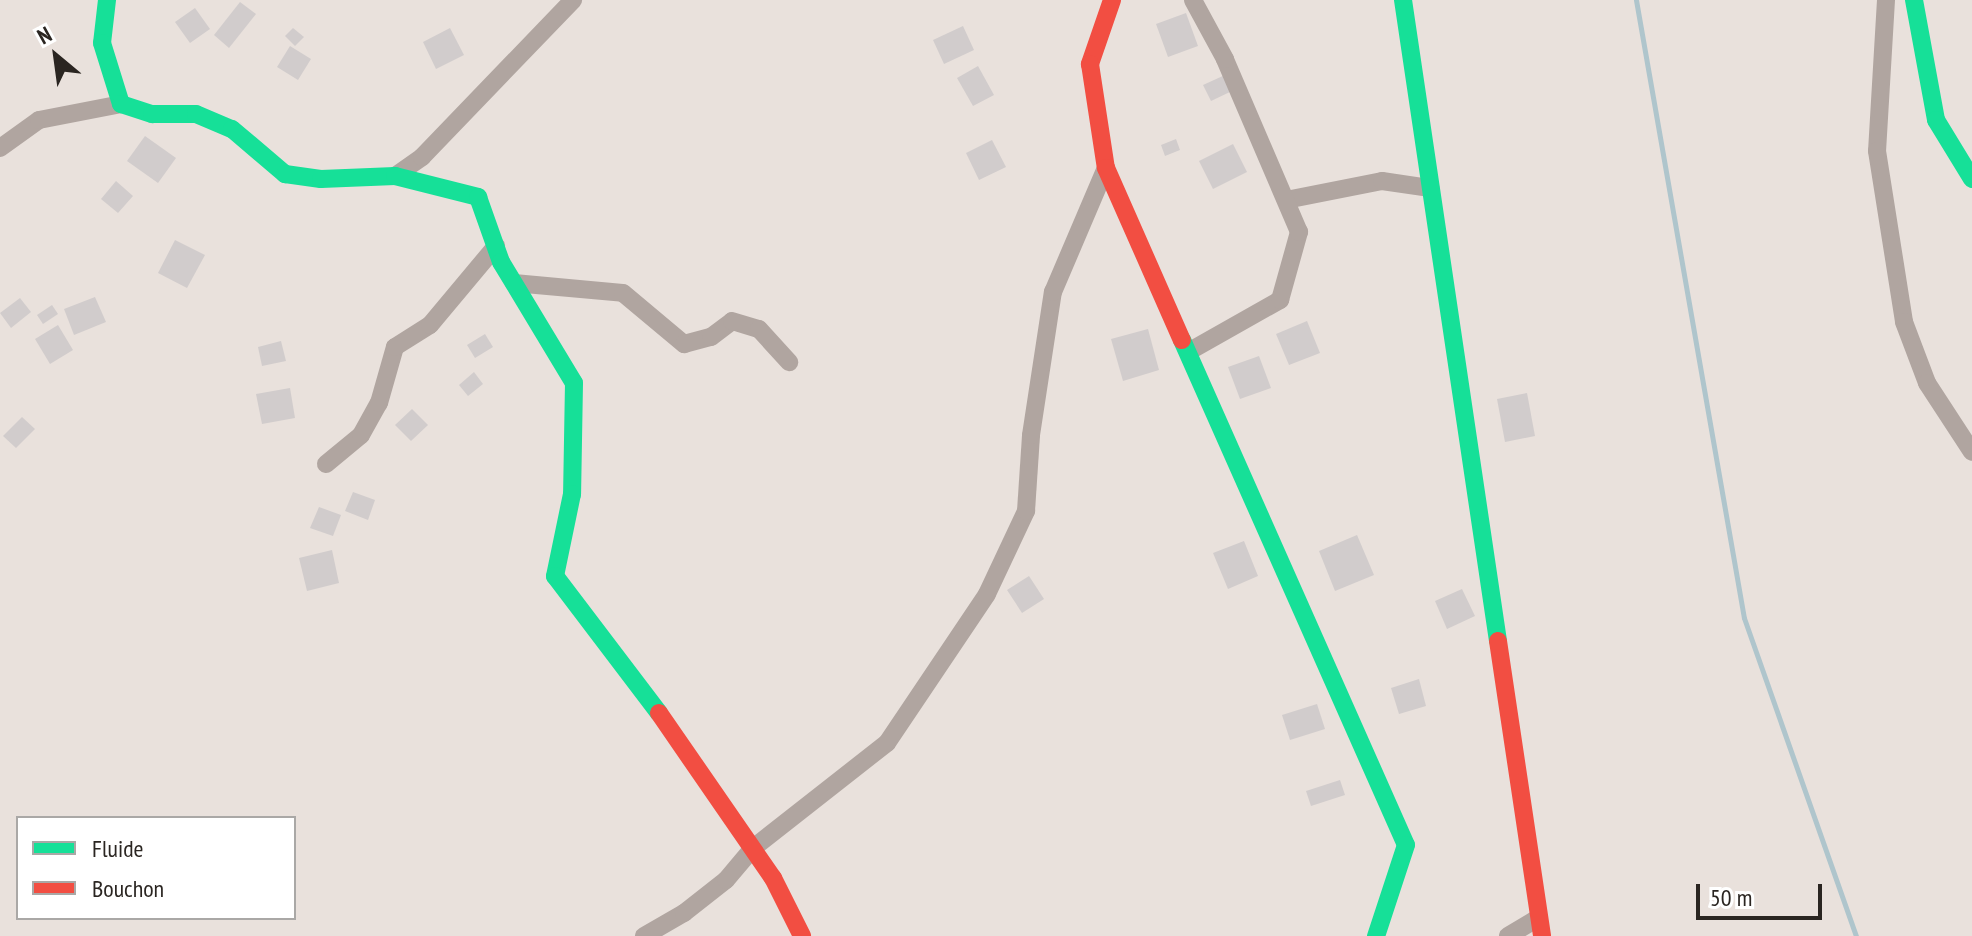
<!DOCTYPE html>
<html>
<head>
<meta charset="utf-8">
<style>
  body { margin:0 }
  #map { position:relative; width:1972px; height:936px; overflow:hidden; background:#e9e1dc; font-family:"PT Sans Narrow",sans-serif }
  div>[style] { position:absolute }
  .stream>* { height:5px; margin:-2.5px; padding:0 2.5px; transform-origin:2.5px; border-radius:2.5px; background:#afc5cc }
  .building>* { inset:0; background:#d1cccc }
  .street>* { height:18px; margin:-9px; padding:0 9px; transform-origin:9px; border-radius:9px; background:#b0a5a0 }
  .fast>* { height:18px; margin:-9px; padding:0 9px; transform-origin:9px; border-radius:9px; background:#16e098 }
  .jam>* { height:18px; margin:-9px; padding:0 9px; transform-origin:9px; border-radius:9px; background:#f24e42 }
  span { translate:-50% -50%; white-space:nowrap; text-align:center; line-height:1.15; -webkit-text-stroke:8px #fff; paint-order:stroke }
  .legend { position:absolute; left:16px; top:816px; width:280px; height:104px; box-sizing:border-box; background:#fff; border:2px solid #aaa8a6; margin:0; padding:10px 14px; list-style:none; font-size:24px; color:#2a2521 }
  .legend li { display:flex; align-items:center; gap:16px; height:40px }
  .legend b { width:40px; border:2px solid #aaa8a6 }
  .north { position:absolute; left:16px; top:16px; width:80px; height:80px; -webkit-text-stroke:6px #fff; paint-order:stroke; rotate:331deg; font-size:22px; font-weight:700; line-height:32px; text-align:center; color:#2a2521 }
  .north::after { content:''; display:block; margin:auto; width:28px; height:36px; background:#2a2521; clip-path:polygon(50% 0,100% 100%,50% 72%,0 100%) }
  .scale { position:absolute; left:1696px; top:884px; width:126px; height:36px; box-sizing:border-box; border:4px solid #2a2521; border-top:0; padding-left:10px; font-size:24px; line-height:28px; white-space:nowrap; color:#2a2521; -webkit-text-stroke:6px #fff; paint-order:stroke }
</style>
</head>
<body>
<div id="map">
  <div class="stream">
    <i style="left:1636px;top:0;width:627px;rotate:80.09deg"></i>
    <i style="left:1744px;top:618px;width:337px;rotate:70.6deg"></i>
  </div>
  <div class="building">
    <i style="clip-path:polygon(240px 2px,256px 14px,229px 48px,214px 35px)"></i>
    <i style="clip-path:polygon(195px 8px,210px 29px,190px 43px,175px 22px)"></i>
    <i style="clip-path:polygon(1186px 13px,1198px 46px,1168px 57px,1156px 24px)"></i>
    <i style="clip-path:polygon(963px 26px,974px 50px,944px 64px,933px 40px)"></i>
    <i style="clip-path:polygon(293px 28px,304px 37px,295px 46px,285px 36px)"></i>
    <i style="clip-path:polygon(450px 28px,464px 55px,436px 69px,423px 42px)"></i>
    <i style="clip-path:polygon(290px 46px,311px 59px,298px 80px,277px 67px)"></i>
    <i style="clip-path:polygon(978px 66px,994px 95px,973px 106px,957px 78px)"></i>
    <i style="clip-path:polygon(1225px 75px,1232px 91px,1211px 101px,1203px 85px)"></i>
    <i style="clip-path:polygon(145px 136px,176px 158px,158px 183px,127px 161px)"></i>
    <i style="clip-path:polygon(1176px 139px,1180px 150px,1165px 156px,1161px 145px)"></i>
    <i style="clip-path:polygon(992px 140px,1006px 167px,979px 180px,966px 153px)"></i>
    <i style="clip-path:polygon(1233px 144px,1247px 172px,1213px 189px,1199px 161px)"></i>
    <i style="clip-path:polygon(116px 181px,133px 196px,118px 213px,101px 199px)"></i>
    <i style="clip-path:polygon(175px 240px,205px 255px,187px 288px,158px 273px)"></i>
    <i style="clip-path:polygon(95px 297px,106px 322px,74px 335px,64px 309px)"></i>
    <i style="clip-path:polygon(20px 298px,31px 312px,11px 328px,0 313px)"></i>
    <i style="clip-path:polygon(52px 305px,58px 314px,43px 324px,37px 315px)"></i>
    <i style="clip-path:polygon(1307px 321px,1320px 353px,1289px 365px,1276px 334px)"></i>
    <i style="clip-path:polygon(58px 325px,73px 350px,50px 364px,35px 339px)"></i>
    <i style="clip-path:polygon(1148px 329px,1159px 370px,1123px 381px,1111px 339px)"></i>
    <i style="clip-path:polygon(485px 334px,493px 347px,475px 358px,467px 345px)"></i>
    <i style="clip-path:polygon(281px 341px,286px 361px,262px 366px,258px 347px)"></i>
    <i style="clip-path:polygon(1259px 356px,1271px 388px,1240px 399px,1228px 367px)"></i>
    <i style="clip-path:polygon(474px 372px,483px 384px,468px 396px,459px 385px)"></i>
    <i style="clip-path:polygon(290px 388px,295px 418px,262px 424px,256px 394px)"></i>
    <i style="clip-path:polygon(1527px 393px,1535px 436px,1505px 442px,1497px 399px)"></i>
    <i style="clip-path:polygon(412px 409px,428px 425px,411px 441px,395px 425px)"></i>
    <i style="clip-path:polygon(22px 417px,35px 429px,16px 448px,3px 436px)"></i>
    <i style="clip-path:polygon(353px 492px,375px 500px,368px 520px,345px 511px)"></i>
    <i style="clip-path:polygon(319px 507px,341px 515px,333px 536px,310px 528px)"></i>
    <i style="clip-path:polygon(1357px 535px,1374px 575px,1335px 591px,1319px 551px)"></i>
    <i style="clip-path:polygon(1244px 541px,1258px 576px,1228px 589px,1213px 553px)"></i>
    <i style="clip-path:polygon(332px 550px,339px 583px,307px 591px,299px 558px)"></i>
    <i style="clip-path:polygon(1029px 576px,1044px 599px,1022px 613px,1007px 590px)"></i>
    <i style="clip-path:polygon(1462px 589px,1475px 616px,1447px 629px,1435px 601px)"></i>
    <i style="clip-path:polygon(1419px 679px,1426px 706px,1399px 714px,1391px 688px)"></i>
    <i style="clip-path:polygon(1317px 704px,1325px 729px,1290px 740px,1282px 715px)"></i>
    <i style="clip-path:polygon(1340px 780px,1345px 795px,1311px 806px,1306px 791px)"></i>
  </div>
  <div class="street">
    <i style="left:1886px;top:0;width:151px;rotate:93.4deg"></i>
    <i style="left:1877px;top:151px;width:173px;rotate:81deg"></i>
    <i style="left:1904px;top:322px;width:65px;rotate:69.3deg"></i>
    <i style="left:1927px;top:383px;width:82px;rotate:56.9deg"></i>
    <i style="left:0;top:148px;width:48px;rotate:-35.7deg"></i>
    <i style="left:39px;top:120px;width:84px;rotate:-11deg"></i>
    <i style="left:395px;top:176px;width:33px;rotate:-35deg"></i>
    <i style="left:422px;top:157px;width:218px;rotate:-46.1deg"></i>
    <i style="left:1286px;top:200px;width:98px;rotate:-11.2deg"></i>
    <i style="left:1382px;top:181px;width:49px;rotate:8.3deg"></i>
    <i style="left:514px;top:283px;width:109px;rotate:5.2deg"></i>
    <i style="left:623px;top:293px;width:80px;rotate:39.9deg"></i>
    <i style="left:684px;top:344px;width:28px;rotate:-15deg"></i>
    <i style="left:711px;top:337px;width:26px;rotate:-37deg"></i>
    <i style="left:732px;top:321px;width:28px;rotate:17deg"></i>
    <i style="left:759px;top:329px;width:45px;rotate:47.7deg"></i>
    <i style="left:1188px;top:352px;width:106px;rotate:-29.5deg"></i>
    <i style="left:1280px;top:300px;width:71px;rotate:-74.4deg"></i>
    <i style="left:1299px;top:232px;width:188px;rotate:-113.2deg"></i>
    <i style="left:1225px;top:59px;width:67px;rotate:-118.5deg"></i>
    <i style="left:326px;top:464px;width:45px;rotate:-39.6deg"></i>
    <i style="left:361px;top:435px;width:37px;rotate:-61deg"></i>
    <i style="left:379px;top:403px;width:58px;rotate:-74.1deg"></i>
    <i style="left:395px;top:347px;width:41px;rotate:-32.2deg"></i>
    <i style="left:430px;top:325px;width:103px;rotate:-50.1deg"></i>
    <i style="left:644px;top:936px;width:46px;rotate:-29.9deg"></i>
    <i style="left:684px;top:913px;width:53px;rotate:-38.2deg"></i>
    <i style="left:726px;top:880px;width:42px;rotate:-49.8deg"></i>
    <i style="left:753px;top:848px;width:170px;rotate:-38.1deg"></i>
    <i style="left:887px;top:743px;width:179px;rotate:-56.1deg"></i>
    <i style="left:987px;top:594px;width:92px;rotate:-64.8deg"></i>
    <i style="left:1026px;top:511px;width:76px;rotate:-86.2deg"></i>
    <i style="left:1031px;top:435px;width:145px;rotate:-81.3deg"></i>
    <i style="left:1053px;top:292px;width:135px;rotate:-66.9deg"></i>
    <i style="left:1508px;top:936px;width:33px;rotate:-31deg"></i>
  </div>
  <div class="fast">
    <i style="left:107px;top:0;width:43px;rotate:96.6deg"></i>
    <i style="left:102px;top:43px;width:64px;rotate:72.7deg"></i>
    <i style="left:121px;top:104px;width:33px;rotate:18deg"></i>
    <i style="left:152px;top:114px;width:44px"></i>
    <i style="left:196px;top:114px;width:39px;rotate:23deg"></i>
    <i style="left:232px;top:129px;width:70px;rotate:40.3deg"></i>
    <i style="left:285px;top:174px;width:36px;rotate:8deg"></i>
    <i style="left:321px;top:179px;width:74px;rotate:-2.3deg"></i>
    <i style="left:395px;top:176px;width:86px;rotate:14.2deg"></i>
    <i style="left:478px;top:197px;width:69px;rotate:70.5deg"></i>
    <i style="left:501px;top:262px;width:141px;rotate:58.9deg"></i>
    <i style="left:574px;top:383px;width:111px;rotate:91deg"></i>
    <i style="left:572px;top:494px;width:84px;rotate:101.7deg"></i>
    <i style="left:555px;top:576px;width:172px;rotate:52.8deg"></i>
    <i style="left:1403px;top:0;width:648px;rotate:81.57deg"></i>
    <i style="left:1914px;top:0;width:122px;rotate:79.6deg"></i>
    <i style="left:1936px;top:120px;width:69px;rotate:58.6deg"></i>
    <i style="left:1182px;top:340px;width:552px;rotate:66.08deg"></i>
    <i style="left:1406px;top:845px;width:96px;rotate:108.2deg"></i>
  </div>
  <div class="jam">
    <i style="left:1112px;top:0;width:68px;rotate:109deg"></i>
    <i style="left:1090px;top:64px;width:105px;rotate:81.3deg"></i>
    <i style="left:1106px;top:168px;width:188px;rotate:66.2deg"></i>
    <i style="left:1498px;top:641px;width:298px;rotate:81.5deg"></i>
    <i style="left:659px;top:713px;width:201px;rotate:55.4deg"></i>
    <i style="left:773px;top:878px;width:65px;rotate:63.4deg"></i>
  </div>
  <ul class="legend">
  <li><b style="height:10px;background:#16e098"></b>Fluide</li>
  <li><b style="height:10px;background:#f24e42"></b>Bouchon</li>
  </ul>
  <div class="north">N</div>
  <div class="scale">50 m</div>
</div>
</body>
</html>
